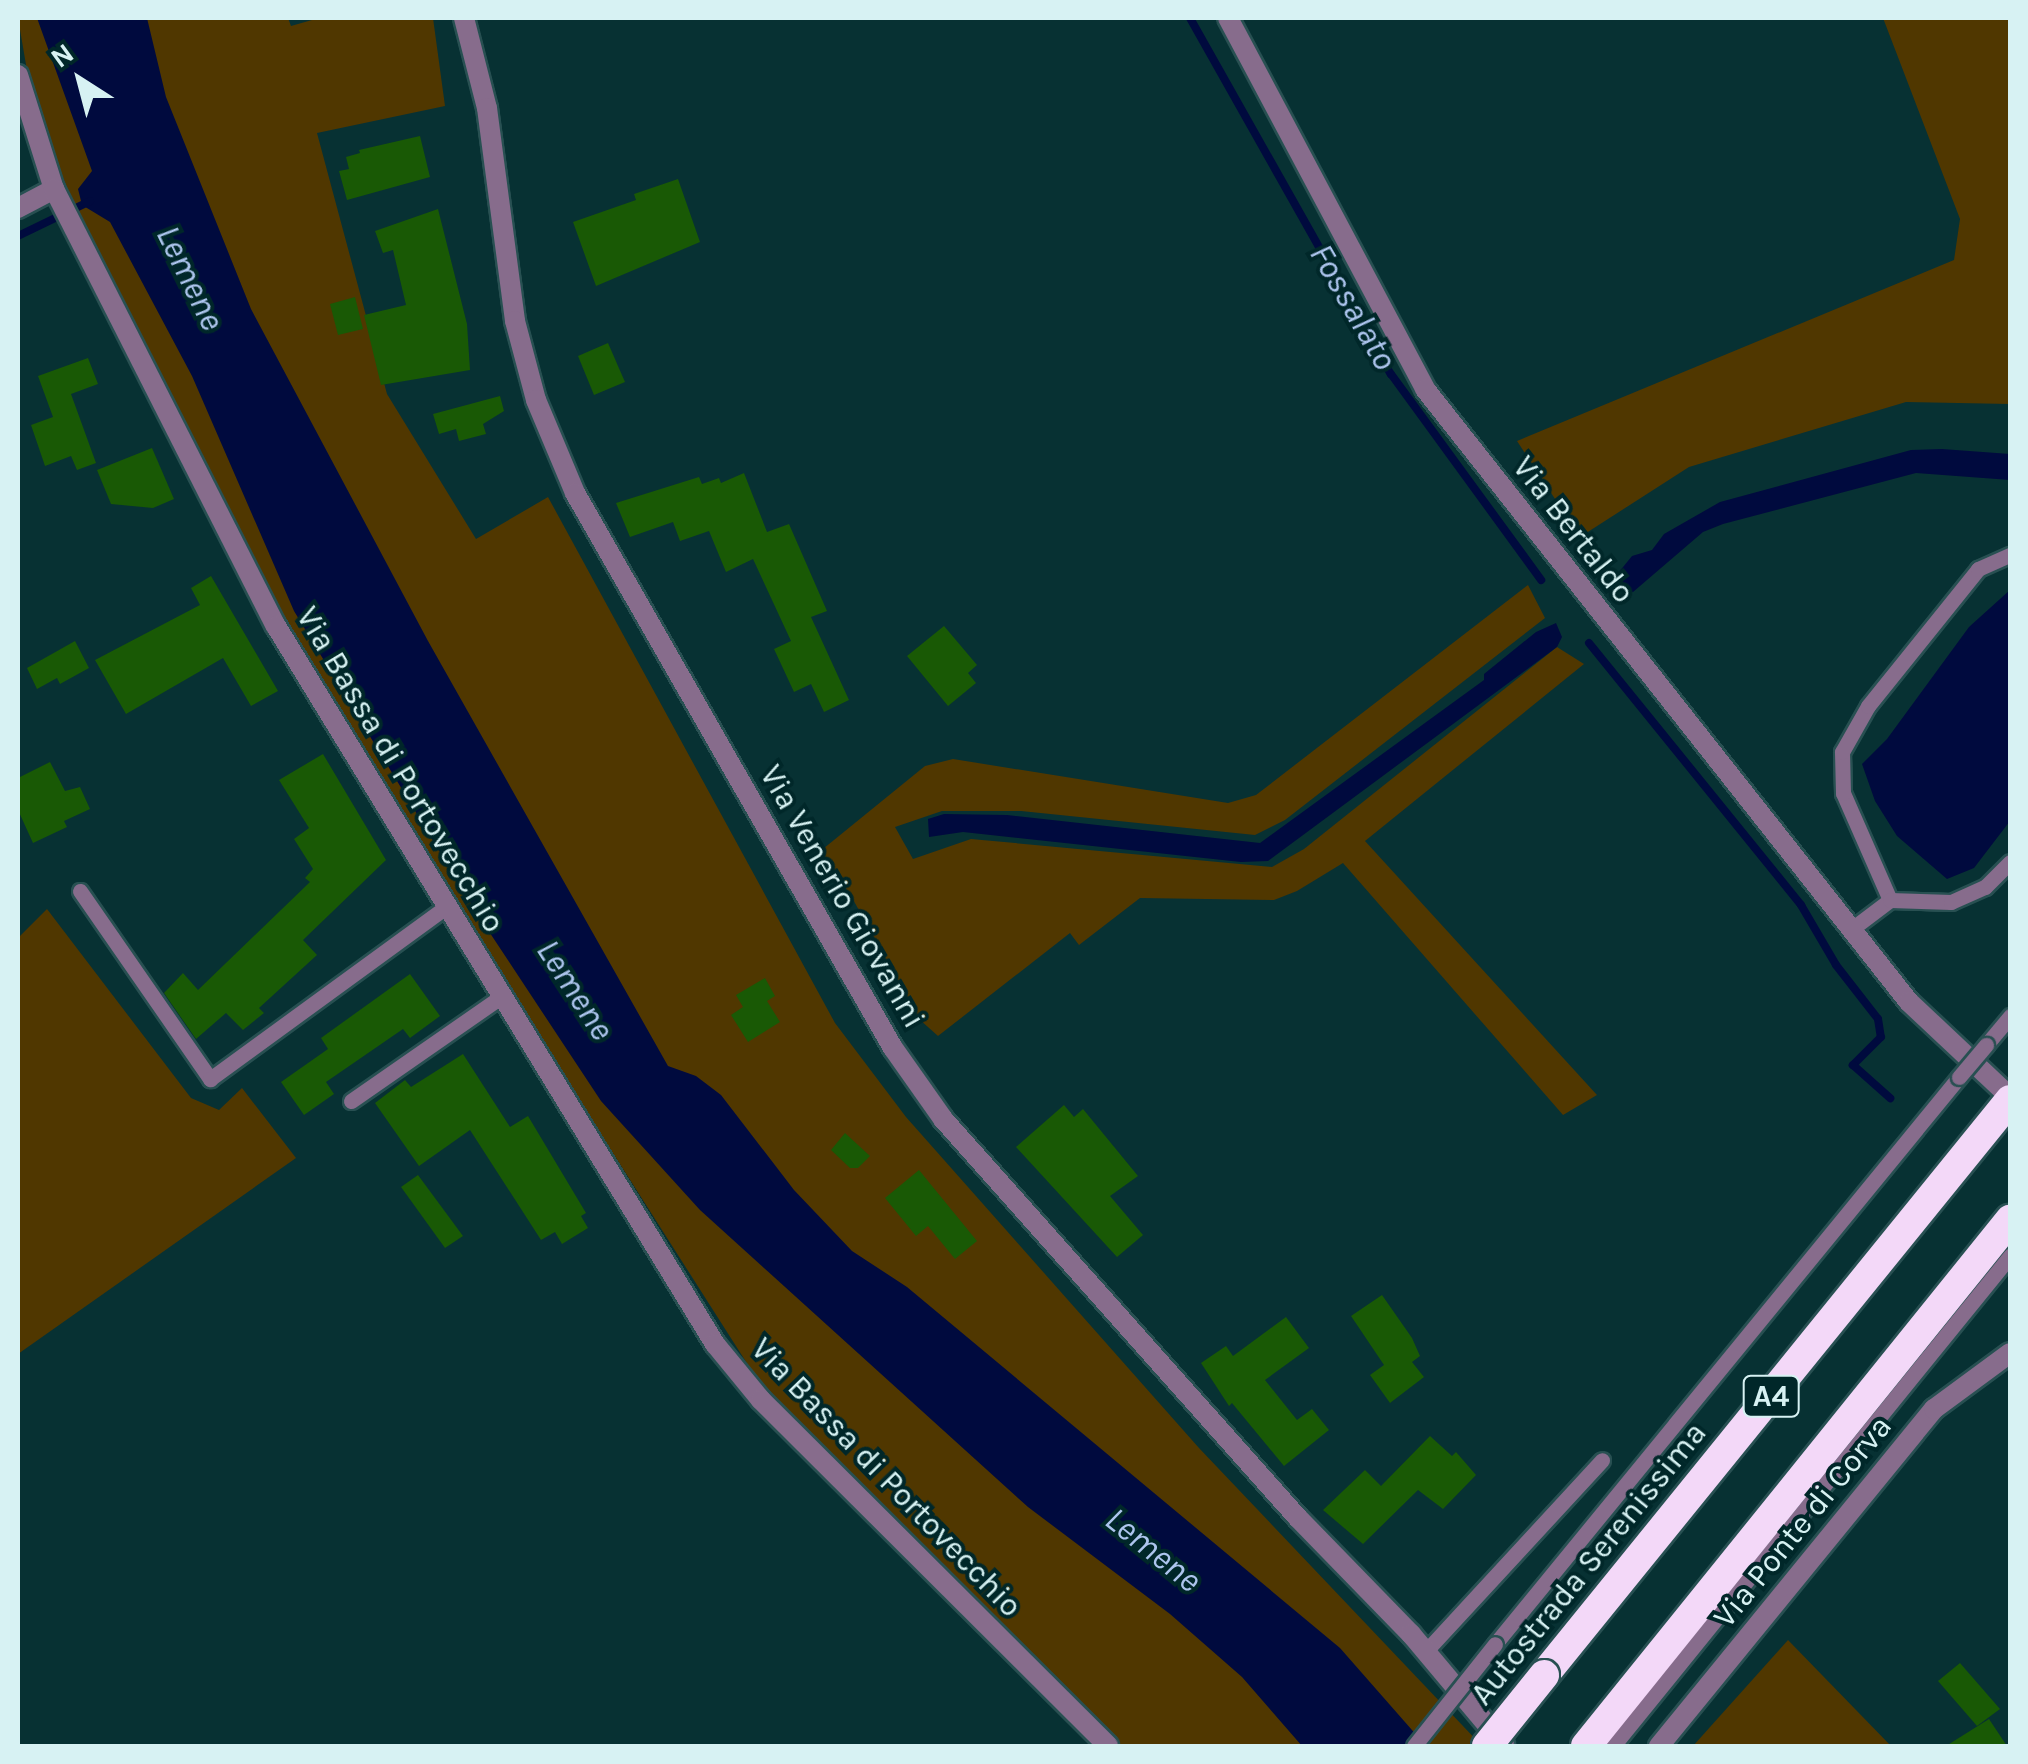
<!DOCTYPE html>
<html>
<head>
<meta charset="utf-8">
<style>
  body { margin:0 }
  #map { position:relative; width:2028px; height:1764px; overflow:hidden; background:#073133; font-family:Karla,sans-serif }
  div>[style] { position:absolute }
  .green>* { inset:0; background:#503700 }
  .water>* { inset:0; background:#000a3e }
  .stream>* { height:8px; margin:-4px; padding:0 4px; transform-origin:4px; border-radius:4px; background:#000a3e }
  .building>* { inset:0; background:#195905 }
  .roads { filter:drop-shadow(2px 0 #285052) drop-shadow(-2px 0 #285052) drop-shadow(0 2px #285052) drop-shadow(0 -2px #285052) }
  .service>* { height:15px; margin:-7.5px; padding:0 7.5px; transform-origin:7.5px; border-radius:7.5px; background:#876c8c }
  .minor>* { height:20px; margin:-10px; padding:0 10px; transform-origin:10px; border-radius:10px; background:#876c8c }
  .tertiary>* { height:20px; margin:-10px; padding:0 10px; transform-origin:10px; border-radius:10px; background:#876c8c }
  .motorway>* { height:30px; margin:-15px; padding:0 15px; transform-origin:15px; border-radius:15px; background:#f3d8f8 }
  .bridges { filter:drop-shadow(2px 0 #285052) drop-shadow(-2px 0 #285052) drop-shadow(0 2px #285052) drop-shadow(0 -2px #285052) }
  .service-bridge>* { height:15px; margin:-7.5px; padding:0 7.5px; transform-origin:7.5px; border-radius:7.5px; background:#876c8c }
  .motorway-bridge>* { height:30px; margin:-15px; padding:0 15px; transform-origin:15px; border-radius:15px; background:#f3d8f8 }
  span { translate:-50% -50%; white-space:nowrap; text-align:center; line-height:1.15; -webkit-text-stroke:8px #002729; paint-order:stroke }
  .shield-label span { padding:2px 8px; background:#002729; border:2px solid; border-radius:8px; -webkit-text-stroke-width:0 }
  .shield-label { font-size:30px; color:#d7f2f3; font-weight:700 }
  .street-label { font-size:32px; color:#d7f2f3 }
  .water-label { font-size:35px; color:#adc5ee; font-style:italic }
  .frame { position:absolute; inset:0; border:20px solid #d7f2f3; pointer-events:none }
  .north { position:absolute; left:30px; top:30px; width:100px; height:100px; -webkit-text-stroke:8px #002729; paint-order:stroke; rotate:324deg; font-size:28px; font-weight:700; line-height:40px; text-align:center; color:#d7f2f3 }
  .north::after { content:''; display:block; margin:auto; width:35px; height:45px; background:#d7f2f3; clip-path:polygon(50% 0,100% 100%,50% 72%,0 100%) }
</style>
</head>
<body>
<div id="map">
  <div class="green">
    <i style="clip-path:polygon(18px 18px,288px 18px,291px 26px,319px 18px,433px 18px,445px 106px,317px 133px,387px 394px,476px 539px,548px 497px,835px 1023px,906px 1117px,1199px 1448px,1482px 1746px,1119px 1746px,764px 1390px,370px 772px,261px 581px,69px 193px,31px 94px)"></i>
    <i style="clip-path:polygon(1883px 18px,2010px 18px,2010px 404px,1906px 402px,1689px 467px,1580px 537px,1517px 441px,1954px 260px,1960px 219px)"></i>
    <i style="clip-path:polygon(1528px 585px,1545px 618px,1285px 820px,1255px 835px,1021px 811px,942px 811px,895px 827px,913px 859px,971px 839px,1272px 867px,1304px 849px,1557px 647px,1584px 664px,1365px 841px,1597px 1095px,1563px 1115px,1343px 863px,1297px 891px,1274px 900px,1140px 898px,1079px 945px,1070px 933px,938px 1036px,919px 1019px,850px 894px,818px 853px,925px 766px,953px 759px,1228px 803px,1256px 795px)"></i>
    <i style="clip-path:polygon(47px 909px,191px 1098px,219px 1110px,242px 1088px,296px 1158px,18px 1354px,18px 938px)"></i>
    <i style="clip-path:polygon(1788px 1640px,1891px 1746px,1693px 1746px)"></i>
  </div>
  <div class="water">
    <i style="clip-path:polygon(37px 18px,147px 18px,166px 97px,251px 309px,428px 641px,668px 1066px,696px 1076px,721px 1095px,794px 1190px,852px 1251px,907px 1287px,1340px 1648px,1426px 1746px,1302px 1746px,1242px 1677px,1170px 1614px,1028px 1507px,700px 1210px,601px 1101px,480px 918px,294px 611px,192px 376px,110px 222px,82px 205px,78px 189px,92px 171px)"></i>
    <i style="clip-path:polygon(1942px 449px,2010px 454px,2010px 480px,1916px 473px,1723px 524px,1703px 532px,1633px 592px,1619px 588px,1611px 594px,1606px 588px,1632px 556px,1652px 550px,1664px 534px,1720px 502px,1911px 450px)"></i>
    <i style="clip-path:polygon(2010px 590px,2010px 821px,1974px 868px,1947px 879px,1897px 836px,1875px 801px,1862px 764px,1887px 739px,1969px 627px)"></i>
    <i style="clip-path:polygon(1556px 623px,1562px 637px,1557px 647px,1268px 861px,1241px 862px,963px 832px,929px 837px,928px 819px,944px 814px,1007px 815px,1260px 843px,1484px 680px,1484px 674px,1536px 632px)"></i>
  </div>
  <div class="stream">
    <i style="left:1190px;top:18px;width:409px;rotate:60.6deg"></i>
    <i style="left:1391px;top:374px;width:255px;rotate:53.9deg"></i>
    <i style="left:18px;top:236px;width:80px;rotate:-25.9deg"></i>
    <i style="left:1589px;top:643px;width:337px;rotate:51deg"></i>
    <i style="left:1801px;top:905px;width:69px;rotate:59.7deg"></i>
    <i style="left:1836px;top:965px;width:68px;rotate:52.1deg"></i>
    <i style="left:1878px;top:1019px;width:18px;rotate:81deg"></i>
    <i style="left:1881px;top:1037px;width:40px;rotate:135deg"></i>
    <i style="left:1853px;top:1065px;width:50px;rotate:41.7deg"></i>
  </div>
  <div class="building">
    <i style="clip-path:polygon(420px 136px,430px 177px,347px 200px,339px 171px,349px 169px,346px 157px,360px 153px,359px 150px)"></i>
    <i style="clip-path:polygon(678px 179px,700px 242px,596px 286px,573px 222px,636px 200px,634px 194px)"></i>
    <i style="clip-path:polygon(438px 209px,467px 324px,470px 370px,381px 385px,364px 315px,406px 305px,393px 250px,383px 253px,375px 231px)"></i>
    <i style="clip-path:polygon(355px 297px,363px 329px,338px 335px,330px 304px)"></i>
    <i style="clip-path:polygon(608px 343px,625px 382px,594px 395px,578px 356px)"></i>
    <i style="clip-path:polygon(88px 358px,98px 384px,71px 394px,96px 463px,77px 470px,71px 456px,45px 466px,31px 425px,53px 417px,38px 376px)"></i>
    <i style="clip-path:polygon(500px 396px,504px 411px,483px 424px,486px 434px,459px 441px,456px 429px,439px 434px,433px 414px)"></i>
    <i style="clip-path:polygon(152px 448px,174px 499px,153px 508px,111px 504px,97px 470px)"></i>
    <i style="clip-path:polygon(744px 473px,767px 532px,789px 524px,827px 611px,811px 617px,849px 700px,824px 712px,811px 684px,794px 692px,774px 649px,791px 641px,753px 559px,726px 572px,709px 531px,680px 541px,673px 522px,630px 537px,616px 503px,699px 477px,702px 484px,719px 478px,721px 483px)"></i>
    <i style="clip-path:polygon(211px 576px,278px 691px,251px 706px,223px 658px,126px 714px,95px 660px,200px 605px,191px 588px)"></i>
    <i style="clip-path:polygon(944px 626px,977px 665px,968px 673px,976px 683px,948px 706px,907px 656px)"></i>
    <i style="clip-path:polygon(75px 641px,89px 668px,60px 684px,57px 678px,37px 689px,27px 668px)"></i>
    <i style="clip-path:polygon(323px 754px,386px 860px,303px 940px,317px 955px,259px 1008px,264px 1013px,243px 1030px,226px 1013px,196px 1039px,164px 993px,183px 973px,198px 990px,310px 882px,305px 878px,313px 869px,294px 839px,309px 828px,279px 780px)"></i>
    <i style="clip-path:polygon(50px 762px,65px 791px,80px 787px,90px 809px,64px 821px,67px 827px,33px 843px,18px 810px,18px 778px)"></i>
    <i style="clip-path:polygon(410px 974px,440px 1016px,410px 1038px,403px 1029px,326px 1082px,334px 1094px,304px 1115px,281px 1082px,328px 1049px,321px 1038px)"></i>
    <i style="clip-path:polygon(765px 978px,775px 996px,767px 1001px,780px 1022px,748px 1042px,731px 1015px,743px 1007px,736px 995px)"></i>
    <i style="clip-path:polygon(463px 1054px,510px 1127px,528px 1116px,586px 1213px,581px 1216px,588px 1228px,562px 1244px,555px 1232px,541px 1240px,470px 1130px,419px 1166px,375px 1103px,405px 1080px,411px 1087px)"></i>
    <i style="clip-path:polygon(1064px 1105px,1074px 1117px,1083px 1109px,1138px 1176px,1110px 1196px,1143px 1235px,1117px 1257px,1016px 1147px)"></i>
    <i style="clip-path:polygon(845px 1133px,870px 1156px,858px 1168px,850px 1168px,831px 1150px)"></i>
    <i style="clip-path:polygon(919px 1170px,977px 1241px,955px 1259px,928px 1226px,916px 1236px,885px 1198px)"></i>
    <i style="clip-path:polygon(418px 1175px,463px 1236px,445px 1248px,401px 1187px)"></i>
    <i style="clip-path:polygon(1382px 1295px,1412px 1338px,1420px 1356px,1412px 1362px,1424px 1377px,1390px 1403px,1370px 1375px,1384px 1365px,1351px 1316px)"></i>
    <i style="clip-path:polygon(1286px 1317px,1309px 1348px,1265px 1380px,1297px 1420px,1312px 1409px,1329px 1430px,1284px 1466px,1232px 1403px,1229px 1406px,1201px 1363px,1226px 1346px,1233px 1356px)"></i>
    <i style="clip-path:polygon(1430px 1436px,1452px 1456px,1456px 1452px,1476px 1475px,1443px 1509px,1418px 1490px,1363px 1544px,1323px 1510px,1365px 1470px,1381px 1486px)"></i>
    <i style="clip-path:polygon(1960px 1663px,2000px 1709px,1977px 1726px,1938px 1681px)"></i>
    <i style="clip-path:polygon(1989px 1719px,2007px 1746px,1946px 1746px)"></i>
  </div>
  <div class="roads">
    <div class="service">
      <i style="left:80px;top:891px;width:229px;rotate:55.3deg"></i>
      <i style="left:210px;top:1079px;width:293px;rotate:-36.1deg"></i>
      <i style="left:1890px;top:900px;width:117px;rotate:-113.7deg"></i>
      <i style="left:1843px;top:793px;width:41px;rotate:-91.4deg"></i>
      <i style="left:1842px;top:752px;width:53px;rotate:-60.5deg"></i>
      <i style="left:1868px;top:706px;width:176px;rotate:-51.2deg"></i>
      <i style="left:1978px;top:569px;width:35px;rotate:-24deg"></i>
      <i style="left:1853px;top:928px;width:46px;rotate:-37.1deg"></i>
      <i style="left:1890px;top:900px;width:61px;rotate:1.9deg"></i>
      <i style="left:1951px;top:902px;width:37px;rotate:-24deg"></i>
      <i style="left:1985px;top:887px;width:35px;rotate:-45deg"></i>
      <i style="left:1986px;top:1045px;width:38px;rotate:-50deg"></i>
      <i style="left:351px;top:1101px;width:184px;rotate:-34.8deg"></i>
      <i style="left:1495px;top:1644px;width:733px;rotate:-50.71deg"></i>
      <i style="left:1425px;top:1652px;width:261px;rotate:-47.3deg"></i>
      <i style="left:1613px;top:1746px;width:631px;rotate:-50.99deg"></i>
    </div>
    <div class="minor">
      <i style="left:464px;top:18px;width:93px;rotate:75.7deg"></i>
      <i style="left:487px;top:108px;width:215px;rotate:82.5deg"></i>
      <i style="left:515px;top:321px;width:82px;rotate:75.1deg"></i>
      <i style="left:536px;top:400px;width:101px;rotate:67.2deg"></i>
      <i style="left:575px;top:493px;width:640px;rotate:60.19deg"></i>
      <i style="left:893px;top:1048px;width:87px;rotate:54.8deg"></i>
      <i style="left:943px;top:1119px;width:534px;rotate:48.34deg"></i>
      <i style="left:1298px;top:1518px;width:162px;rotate:45.8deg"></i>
      <i style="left:1411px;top:1634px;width:145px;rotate:50deg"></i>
      <i style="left:1228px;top:18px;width:420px;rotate:62deg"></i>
      <i style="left:1425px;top:389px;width:781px;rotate:51.71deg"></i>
      <i style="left:1909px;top:1002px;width:139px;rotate:43.2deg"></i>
      <i style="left:18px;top:208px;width:41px;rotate:-27.8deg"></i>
      <i style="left:1659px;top:1746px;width:435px;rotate:-50.8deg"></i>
      <i style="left:1934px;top:1409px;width:94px;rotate:-36.4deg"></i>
    </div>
    <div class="tertiary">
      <i style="left:18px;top:75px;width:120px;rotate:72.5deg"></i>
      <i style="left:54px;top:189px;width:490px;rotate:63.1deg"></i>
      <i style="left:276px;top:626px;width:842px;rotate:58.56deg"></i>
      <i style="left:715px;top:1344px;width:72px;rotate:50.6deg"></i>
      <i style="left:761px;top:1400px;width:490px;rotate:44.9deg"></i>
    </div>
    <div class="motorway">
      <i style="left:1544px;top:1675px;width:740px;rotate:-50.98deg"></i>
      <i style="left:1586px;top:1746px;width:676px;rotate:-51.13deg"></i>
    </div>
  </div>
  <div class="bridges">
    <div class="service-bridge">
      <i style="left:1959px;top:1077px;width:42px;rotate:-49.8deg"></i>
      <i style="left:1414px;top:1746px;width:130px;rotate:-51.5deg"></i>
    </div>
    <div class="motorway-bridge">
      <i style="left:1487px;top:1746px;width:91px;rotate:-51.2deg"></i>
    </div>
  </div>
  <div class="shield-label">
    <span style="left:1771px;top:1396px">A4</span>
  </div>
  <div class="street-label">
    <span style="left:1573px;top:530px;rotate:52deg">Via Bertaldo</span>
    <span style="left:400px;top:770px;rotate:59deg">Via Bassa di Portovecchio</span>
    <span style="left:842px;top:897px;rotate:60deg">Via Venerio Giovanni</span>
    <span style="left:886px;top:1478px;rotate:46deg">Via Bassa di Portovecchio</span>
    <span style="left:1803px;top:1522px;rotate:-51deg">Via Ponte di Corva</span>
    <span style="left:1589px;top:1564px;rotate:-51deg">Autostrada Serenissima</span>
  </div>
  <div class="water-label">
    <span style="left:190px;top:278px;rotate:64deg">Lemene</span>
    <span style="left:1353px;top:307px;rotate:60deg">Fossalato</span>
    <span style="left:575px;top:990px;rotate:57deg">Lemene</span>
    <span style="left:1153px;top:1550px;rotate:39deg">Lemene</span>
  </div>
  <div class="frame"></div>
  <div class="north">N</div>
</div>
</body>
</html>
